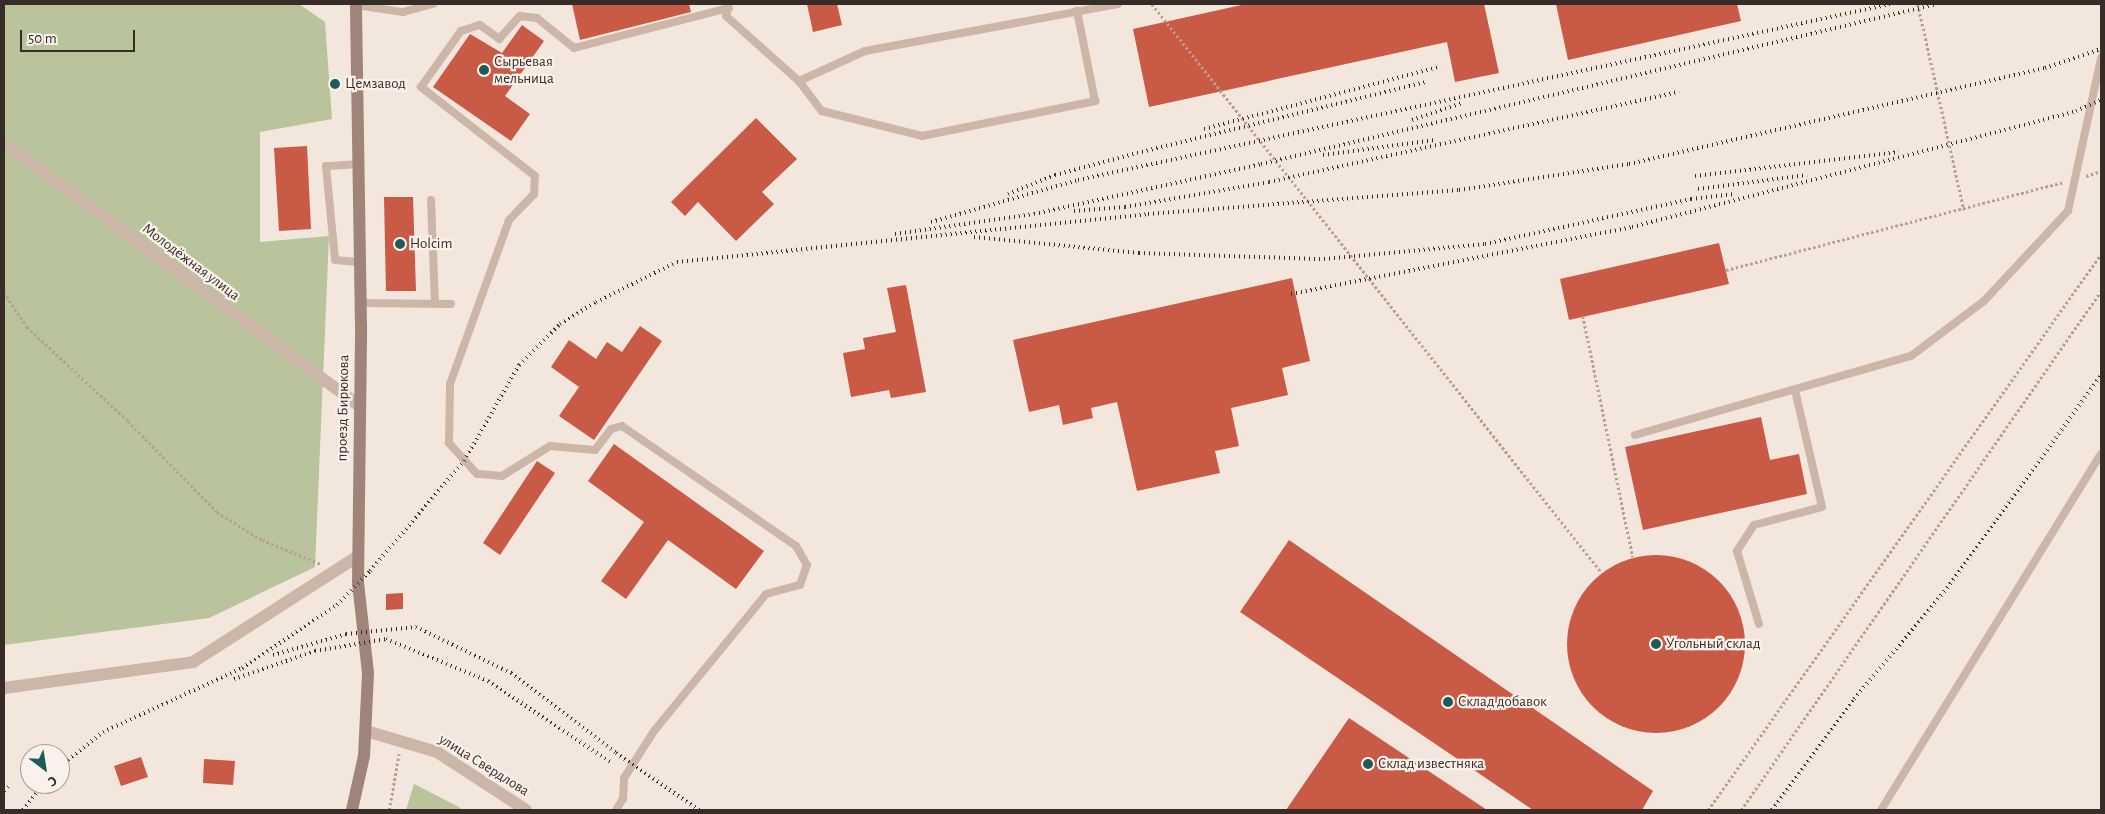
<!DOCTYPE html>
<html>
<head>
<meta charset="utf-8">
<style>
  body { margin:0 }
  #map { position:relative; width:2105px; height:814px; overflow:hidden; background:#f3e7dd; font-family:"Alegreya Sans",sans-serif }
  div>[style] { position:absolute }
  .green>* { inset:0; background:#b9c39c }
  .building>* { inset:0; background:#c95a45 }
  .round { border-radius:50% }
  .path>* { height:2.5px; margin-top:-1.25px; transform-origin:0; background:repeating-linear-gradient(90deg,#b89f92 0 2.5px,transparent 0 5px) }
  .lane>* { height:8px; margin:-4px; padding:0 4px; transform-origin:4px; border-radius:4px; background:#ccb6a8 }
  .street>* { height:12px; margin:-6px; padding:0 6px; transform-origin:6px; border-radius:6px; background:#ccb6a8 }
  .secondary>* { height:12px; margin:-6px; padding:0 6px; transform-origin:6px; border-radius:6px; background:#a08479 }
  .rail>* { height:4px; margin-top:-2px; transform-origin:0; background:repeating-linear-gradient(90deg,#382c29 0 1px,transparent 0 5px) }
  .dots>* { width:14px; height:14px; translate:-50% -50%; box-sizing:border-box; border:2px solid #faf1ea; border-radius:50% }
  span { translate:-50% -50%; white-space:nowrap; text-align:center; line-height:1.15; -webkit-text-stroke:4.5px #faf1ea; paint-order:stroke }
  .poi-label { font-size:15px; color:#382c29 }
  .left { translate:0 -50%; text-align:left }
  .street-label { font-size:15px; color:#382c29 }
  .frame { position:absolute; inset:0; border:5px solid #382c29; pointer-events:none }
  .north { position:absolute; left:20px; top:744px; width:50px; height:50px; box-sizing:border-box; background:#faf1ea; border:1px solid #aca29d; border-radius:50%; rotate:149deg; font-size:14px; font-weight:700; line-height:20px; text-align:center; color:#382c29 }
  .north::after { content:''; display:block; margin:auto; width:18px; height:22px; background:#1d5b5b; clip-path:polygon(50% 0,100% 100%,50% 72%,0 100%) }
  .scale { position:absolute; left:20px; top:30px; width:115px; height:22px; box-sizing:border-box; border:2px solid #382c29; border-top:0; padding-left:6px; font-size:15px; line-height:18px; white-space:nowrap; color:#382c29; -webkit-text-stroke:4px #faf1ea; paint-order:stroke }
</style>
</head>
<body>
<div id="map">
  <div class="green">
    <i style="clip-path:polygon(4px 4px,299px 4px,325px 22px,332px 119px,260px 132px,260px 242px,329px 236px,315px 567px,209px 618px,4px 645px)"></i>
    <i style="clip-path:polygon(414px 784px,459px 807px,462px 810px,406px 810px)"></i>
  </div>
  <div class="building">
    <i style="clip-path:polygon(572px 4px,689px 4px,691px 12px,580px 40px)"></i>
    <i style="clip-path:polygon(807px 4px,837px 4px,842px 25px,813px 32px)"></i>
    <i style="clip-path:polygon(1246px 4px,1484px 4px,1499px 73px,1455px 82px,1447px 42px,1149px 107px,1133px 29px)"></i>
    <i style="clip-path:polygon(1556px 4px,1737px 4px,1741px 21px,1568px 60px)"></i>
    <i style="clip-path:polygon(522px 25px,544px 41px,505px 96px,530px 114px,511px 141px,433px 87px,470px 34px,502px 53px)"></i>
    <i style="clip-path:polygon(756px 118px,797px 159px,762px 192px,774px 204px,736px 241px,698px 202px,685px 216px,671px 202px)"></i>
    <i style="clip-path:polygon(307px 146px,311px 229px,279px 231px,274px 148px)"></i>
    <i style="clip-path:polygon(384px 197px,413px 197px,416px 291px,386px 291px)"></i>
    <i style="clip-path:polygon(1719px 243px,1729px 284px,1569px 320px,1560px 279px)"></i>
    <i style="clip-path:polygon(1292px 278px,1310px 361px,1282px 368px,1288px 395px,1231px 408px,1239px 446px,1215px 451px,1220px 473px,1137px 491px,1117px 402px,1091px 408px,1093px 418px,1063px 425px,1059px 405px,1029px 412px,1013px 340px)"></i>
    <i style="clip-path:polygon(906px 285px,926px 392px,891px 398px,889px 390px,851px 397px,843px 353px,865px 349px,863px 338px,896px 332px,887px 288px)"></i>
    <i style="clip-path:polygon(640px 326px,662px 341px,594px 440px,559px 416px,579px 387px,551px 367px,569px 340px,596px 359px,607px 342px,622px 352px)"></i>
    <i style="clip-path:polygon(1761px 417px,1770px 460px,1799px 454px,1807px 494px,1643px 530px,1625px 447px)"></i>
    <i style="clip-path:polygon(614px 444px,764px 551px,736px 589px,668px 540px,626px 599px,601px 581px,644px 522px,588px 481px)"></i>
    <i style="clip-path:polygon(537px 461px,555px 473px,500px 555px,483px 543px)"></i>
    <i style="clip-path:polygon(1289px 540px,1653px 791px,1642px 810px,1533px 810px,1240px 612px)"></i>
    <i class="round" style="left:1567px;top:555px;width:178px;height:178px"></i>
    <i style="clip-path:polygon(403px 593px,403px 609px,386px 610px,386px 594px)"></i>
    <i style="clip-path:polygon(1349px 718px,1487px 810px,1286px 810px)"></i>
    <i style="clip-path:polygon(141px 757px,148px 777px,121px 786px,114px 766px)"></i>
    <i style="clip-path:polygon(204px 759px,235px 761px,233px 785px,203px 783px)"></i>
  </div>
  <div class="path">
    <i style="left:1152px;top:4px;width:724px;rotate:51.67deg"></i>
    <i style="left:1918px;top:4px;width:211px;rotate:77.4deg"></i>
    <i style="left:2086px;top:176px;width:16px;rotate:-18deg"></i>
    <i style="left:1726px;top:270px;width:349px;rotate:-14.6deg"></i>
    <i style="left:4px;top:292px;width:42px;rotate:56.7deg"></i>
    <i style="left:27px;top:327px;width:138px;rotate:42.9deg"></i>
    <i style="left:128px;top:421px;width:127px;rotate:45.6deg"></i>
    <i style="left:217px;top:512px;width:53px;rotate:31.9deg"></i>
    <i style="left:262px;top:540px;width:64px;rotate:22.1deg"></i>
    <i style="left:1583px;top:316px;width:246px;rotate:78.3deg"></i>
    <i style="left:389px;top:810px;width:57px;rotate:-79.9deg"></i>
    <i style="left:1708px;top:810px;width:681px;rotate:-54.75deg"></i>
    <i style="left:1741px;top:810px;width:632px;rotate:-55.25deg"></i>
  </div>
  <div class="lane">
    <i style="left:356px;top:5px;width:48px;rotate:8.5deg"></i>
    <i style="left:403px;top:12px;width:31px;rotate:-15deg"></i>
    <i style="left:728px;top:6px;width:10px;rotate:101deg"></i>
    <i style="left:726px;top:16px;width:98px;rotate:41.7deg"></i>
    <i style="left:799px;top:81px;width:72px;rotate:-24.4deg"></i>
    <i style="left:865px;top:51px;width:257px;rotate:-10.5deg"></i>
    <i style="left:799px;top:81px;width:38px;rotate:53deg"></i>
    <i style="left:822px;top:111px;width:103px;rotate:14deg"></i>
    <i style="left:922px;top:136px;width:177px;rotate:-11.4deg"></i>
    <i style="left:1095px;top:101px;width:92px;rotate:-101.3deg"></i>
    <i style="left:358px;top:164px;width:32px;rotate:176deg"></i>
    <i style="left:326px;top:166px;width:94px;rotate:84.5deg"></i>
    <i style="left:335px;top:260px;width:25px;rotate:5deg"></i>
    <i style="left:431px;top:200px;width:104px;rotate:87.8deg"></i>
    <i style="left:361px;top:303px;width:90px;rotate:0.6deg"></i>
    <i style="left:1635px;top:435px;width:287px;rotate:-16deg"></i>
    <i style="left:1911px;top:356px;width:91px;rotate:-37deg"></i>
    <i style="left:1984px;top:301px;width:123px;rotate:-47deg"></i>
    <i style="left:2068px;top:211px;width:157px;rotate:-77.8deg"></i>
    <i style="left:1759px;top:624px;width:76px;rotate:-106.8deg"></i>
    <i style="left:1737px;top:551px;width:31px;rotate:-57deg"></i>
    <i style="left:1754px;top:525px;width:70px;rotate:-14.8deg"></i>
    <i style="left:1822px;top:507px;width:120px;rotate:-103deg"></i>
    <i style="left:616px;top:810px;width:13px;rotate:-58deg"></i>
    <i style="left:623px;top:799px;width:21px;rotate:-87deg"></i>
    <i style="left:624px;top:778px;width:56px;rotate:-57.4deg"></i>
    <i style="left:654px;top:731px;width:177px;rotate:-50.7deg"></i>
    <i style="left:766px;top:594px;width:35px;rotate:-15deg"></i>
    <i style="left:800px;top:585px;width:21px;rotate:-71deg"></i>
    <i style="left:807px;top:565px;width:22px;rotate:-120deg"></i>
    <i style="left:796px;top:546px;width:211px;rotate:-145.4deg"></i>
    <i style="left:622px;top:426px;width:11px;rotate:165deg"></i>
    <i style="left:611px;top:429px;width:26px;rotate:127deg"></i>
    <i style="left:595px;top:450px;width:45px;rotate:-174.9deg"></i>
    <i style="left:550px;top:446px;width:57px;rotate:148deg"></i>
    <i style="left:502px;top:476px;width:25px;rotate:-175deg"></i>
    <i style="left:477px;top:474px;width:42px;rotate:-132.1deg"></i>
    <i style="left:449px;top:443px;width:59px;rotate:-89deg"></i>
    <i style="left:450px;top:384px;width:174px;rotate:-70.2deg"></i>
    <i style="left:509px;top:220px;width:36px;rotate:-46deg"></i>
    <i style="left:534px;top:194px;width:18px;rotate:-87deg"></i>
    <i style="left:535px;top:176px;width:145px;rotate:-142deg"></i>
    <i style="left:421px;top:87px;width:69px;rotate:-54.5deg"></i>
    <i style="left:461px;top:31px;width:20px;rotate:-18deg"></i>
    <i style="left:480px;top:25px;width:24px;rotate:36deg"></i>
    <i style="left:499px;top:39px;width:31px;rotate:-48deg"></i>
    <i style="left:520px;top:16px;width:17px;rotate:7deg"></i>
    <i style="left:537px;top:18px;width:48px;rotate:39deg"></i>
    <i style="left:574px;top:48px;width:160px;rotate:-14.5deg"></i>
    <i style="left:1881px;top:810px;width:418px;rotate:-58.3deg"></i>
  </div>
  <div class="street">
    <i style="left:4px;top:143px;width:442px;rotate:36.5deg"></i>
    <i style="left:4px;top:688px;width:191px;rotate:-7.8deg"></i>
    <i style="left:193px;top:662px;width:196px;rotate:-32.7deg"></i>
    <i style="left:366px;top:731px;width:74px;rotate:16.5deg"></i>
    <i style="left:437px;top:752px;width:106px;rotate:33.1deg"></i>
  </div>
  <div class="secondary">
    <i style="left:352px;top:810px;width:55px;rotate:-77.5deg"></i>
    <i style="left:364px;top:756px;width:83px;rotate:-87.2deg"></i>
    <i style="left:368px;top:673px;width:91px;rotate:-96.3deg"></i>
    <i style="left:358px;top:583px;width:256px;rotate:-89.3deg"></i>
    <i style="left:361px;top:327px;width:323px;rotate:-90.9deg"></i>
  </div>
  <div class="rail">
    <i style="left:1412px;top:120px;width:53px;rotate:-18.8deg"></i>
    <i style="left:1204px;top:129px;width:243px;rotate:-14.8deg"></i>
    <i style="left:1323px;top:155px;width:113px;rotate:-7.6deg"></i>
    <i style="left:1695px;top:176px;width:205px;rotate:-6.7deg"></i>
    <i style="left:1698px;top:189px;width:110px;rotate:-7.3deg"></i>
    <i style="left:1008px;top:194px;width:51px;rotate:-22deg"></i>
    <i style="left:1055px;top:175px;width:85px;rotate:-15deg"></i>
    <i style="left:1137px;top:153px;width:299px;rotate:-13.8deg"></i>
    <i style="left:1074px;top:211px;width:51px;rotate:-4.5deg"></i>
    <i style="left:1125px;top:207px;width:146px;rotate:-9.8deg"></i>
    <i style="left:1269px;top:182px;width:420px;rotate:-12.4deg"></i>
    <i style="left:931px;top:222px;width:153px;rotate:-15.9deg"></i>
    <i style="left:1078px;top:180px;width:832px;rotate:-12.22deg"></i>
    <i style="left:895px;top:234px;width:140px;rotate:-8.2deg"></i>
    <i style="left:1034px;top:214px;width:232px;rotate:-12.4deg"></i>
    <i style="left:1261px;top:164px;width:695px;rotate:-13.32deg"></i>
    <i style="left:974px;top:237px;width:166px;rotate:5.5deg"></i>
    <i style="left:1139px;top:253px;width:185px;rotate:1.9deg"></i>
    <i style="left:1324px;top:259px;width:162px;rotate:-5.3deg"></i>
    <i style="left:1485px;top:244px;width:211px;rotate:-12.3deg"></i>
    <i style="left:1691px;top:199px;width:44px;rotate:-6.5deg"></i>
    <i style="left:1291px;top:294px;width:348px;rotate:-11.1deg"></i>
    <i style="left:1632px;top:227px;width:459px;rotate:-14.6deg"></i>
    <i style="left:2076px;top:111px;width:27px;rotate:-24deg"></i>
    <i style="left:273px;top:655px;width:76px;rotate:-16deg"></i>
    <i style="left:346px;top:634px;width:70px;rotate:-5.7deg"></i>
    <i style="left:416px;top:627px;width:106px;rotate:25.8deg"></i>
    <i style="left:511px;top:673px;width:132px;rotate:37.3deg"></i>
    <i style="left:616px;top:753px;width:101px;rotate:34.5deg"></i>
    <i style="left:234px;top:679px;width:86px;rotate:-19.1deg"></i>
    <i style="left:315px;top:651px;width:72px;rotate:-9.6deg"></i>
    <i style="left:386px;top:639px;width:110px;rotate:22.4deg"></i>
    <i style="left:488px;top:681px;width:149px;rotate:33.5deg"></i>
    <i style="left:60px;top:766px;width:55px;rotate:-38.3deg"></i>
    <i style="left:103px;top:732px;width:153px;rotate:-24.7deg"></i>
    <i style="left:242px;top:668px;width:114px;rotate:-33.6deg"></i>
    <i style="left:337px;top:605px;width:47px;rotate:-45.9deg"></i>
    <i style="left:370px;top:571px;width:145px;rotate:-49.5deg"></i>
    <i style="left:464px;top:461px;width:111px;rotate:-60.2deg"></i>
    <i style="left:519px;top:365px;width:58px;rotate:-45deg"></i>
    <i style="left:560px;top:324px;width:42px;rotate:-31.4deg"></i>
    <i style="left:596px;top:302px;width:90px;rotate:-26.3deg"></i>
    <i style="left:677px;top:262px;width:473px;rotate:-5.8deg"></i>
    <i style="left:1148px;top:214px;width:312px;rotate:-4.4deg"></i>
    <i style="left:1459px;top:190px;width:172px;rotate:-8.7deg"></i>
    <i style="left:1629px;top:164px;width:427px;rotate:-13deg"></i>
    <i style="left:2045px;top:68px;width:59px;rotate:-18.7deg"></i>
    <i style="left:4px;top:791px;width:10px;rotate:-45deg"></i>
    <i style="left:23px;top:810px;width:33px;rotate:-51deg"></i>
    <i style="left:1772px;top:810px;width:138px;rotate:-53.5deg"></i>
    <i style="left:1854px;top:699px;width:145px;rotate:-50deg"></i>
    <i style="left:1947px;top:588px;width:263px;rotate:-54.1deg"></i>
  </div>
  <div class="dots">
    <i style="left:484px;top:70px;background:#1d5b5b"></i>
    <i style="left:335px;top:84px;background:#1d5b5b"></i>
    <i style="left:400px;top:244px;background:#1d5b5b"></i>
    <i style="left:1656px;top:644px;background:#1d5b5b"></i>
    <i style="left:1448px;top:702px;background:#1d5b5b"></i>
    <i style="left:1368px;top:764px;background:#1d5b5b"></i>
  </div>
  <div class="poi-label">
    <span class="left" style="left:494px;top:70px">Сырьевая<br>мельница</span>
    <span class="left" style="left:345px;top:84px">Цемзавод</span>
    <span class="left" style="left:410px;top:244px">Holcim</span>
    <span class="left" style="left:1666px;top:644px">Угольный склад</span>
    <span class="left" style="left:1458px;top:702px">Склад добавок</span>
    <span class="left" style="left:1378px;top:764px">Склад известняка</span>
  </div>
  <div class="street-label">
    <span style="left:191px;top:262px;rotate:37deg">Молодёжная улица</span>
    <span style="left:343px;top:408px;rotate:-89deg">проезд Бирюкова</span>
    <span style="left:484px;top:765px;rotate:32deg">улица Свердлова</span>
  </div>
  <div class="frame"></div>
  <div class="north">С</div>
  <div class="scale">50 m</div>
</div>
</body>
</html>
